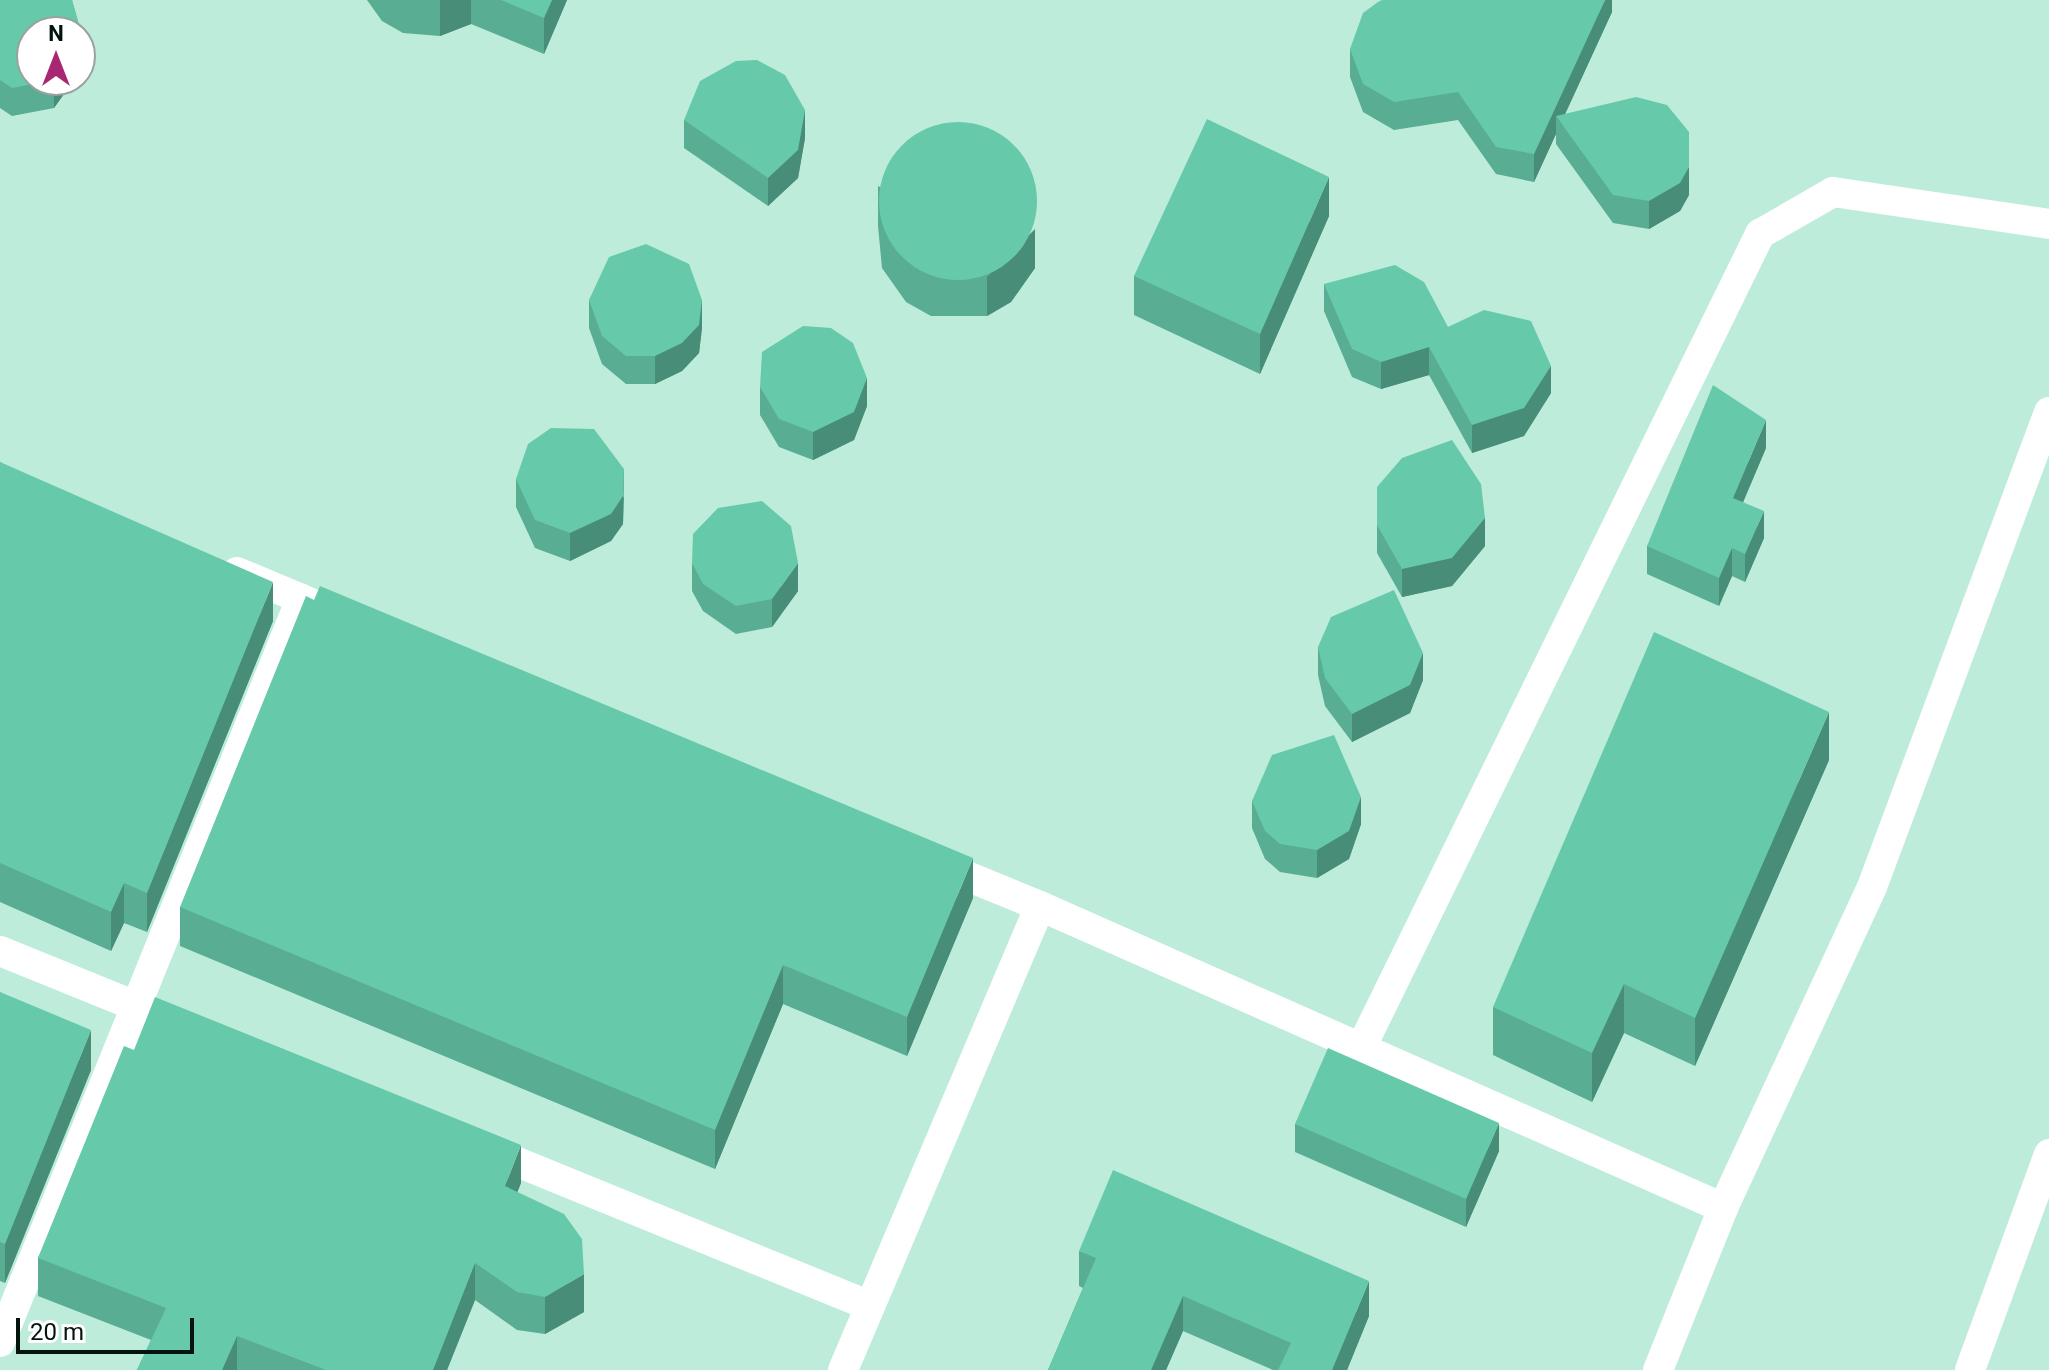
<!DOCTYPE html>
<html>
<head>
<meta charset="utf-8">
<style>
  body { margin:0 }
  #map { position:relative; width:2049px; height:1370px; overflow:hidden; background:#bdecda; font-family:Roboto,sans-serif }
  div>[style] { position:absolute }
  .lane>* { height:30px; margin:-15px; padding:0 15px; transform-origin:15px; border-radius:15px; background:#fff }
  .wall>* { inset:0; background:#58ad92 }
  .shaded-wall>* { inset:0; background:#478d77 }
  .building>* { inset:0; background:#66c9aa }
  .round { border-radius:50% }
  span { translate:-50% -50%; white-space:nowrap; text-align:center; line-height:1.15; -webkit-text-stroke:6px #fff; paint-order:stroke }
  .north { position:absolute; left:16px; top:16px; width:80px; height:80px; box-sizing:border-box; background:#fff; border:2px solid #9aa19f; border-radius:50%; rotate:0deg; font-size:22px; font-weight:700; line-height:32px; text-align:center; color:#03140e }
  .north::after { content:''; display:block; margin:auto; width:28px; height:36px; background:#a92672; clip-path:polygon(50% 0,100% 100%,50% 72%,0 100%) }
  .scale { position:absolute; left:16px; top:1318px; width:178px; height:36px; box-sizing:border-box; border:4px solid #03140e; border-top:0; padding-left:10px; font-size:24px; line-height:28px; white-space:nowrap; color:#03140e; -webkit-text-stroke:6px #fff; paint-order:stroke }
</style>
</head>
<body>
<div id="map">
  <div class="lane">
    <i style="left:237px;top:572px;width:112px;rotate:22.7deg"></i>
    <i style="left:935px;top:863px;width:113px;rotate:22.3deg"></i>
    <i style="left:0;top:951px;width:202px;rotate:22.1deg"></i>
    <i style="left:1361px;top:1048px;width:907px;rotate:-63.89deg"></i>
    <i style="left:1760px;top:234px;width:84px;rotate:-29.9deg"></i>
    <i style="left:1833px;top:192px;width:218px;rotate:8.4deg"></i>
    <i style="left:483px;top:1148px;width:418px;rotate:22.2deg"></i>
    <i style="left:0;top:1342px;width:802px;rotate:-67.95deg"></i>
    <i style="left:843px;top:1370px;width:504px;rotate:-67deg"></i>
    <i style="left:1040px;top:906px;width:747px;rotate:23.85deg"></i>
    <i style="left:1723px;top:1208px;width:354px;rotate:-65.1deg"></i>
    <i style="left:1872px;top:887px;width:507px;rotate:-69.56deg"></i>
    <i style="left:1658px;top:1370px;width:175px;rotate:-68.1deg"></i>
    <i style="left:1970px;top:1370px;width:230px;rotate:-69.9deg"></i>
  </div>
  <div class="wall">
    <i style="clip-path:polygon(0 0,72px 0,83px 39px,83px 67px,80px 72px,80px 32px,32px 32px,32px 80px,74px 80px,54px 108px,12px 116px,0 108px)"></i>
    <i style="clip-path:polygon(367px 0,567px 0,544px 54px,471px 24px,440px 36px,403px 33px,382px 21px)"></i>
    <i style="clip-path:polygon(1612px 0,1612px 12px,1565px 114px,1689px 195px,1680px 211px,1649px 229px,1613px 223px,1556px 144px,1556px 134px,1534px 182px,1496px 174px,1458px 120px,1394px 130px,1363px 112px,1350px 77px,1350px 49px)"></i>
    <i style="clip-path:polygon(684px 120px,805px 138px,798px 178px,768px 206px,684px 148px)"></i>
    <i style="clip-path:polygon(878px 186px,1035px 268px,1011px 302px,987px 316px,931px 316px,906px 302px,882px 268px,878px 226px)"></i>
    <i style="clip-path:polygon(1329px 216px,1260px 374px,1134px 315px,1134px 276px)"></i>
    <i style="clip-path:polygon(1324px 284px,1448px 327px,1551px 393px,1524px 436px,1472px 453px,1429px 375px,1381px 389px,1352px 377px,1324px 311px)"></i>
    <i style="clip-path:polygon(589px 300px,702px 328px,699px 353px,682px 371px,655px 384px,626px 384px,602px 364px,589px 328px)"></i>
    <i style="clip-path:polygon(760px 387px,867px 406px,854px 440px,813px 460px,779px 447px,760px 415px)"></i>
    <i style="clip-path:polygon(1766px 448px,1743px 502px,1764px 538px,1745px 582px,1732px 576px,1719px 606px,1647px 574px,1647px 546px)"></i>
    <i style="clip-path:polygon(0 462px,273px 621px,147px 932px,124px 923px,111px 951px,0 902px)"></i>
    <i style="clip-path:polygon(516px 479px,624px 497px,623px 524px,611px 541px,570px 561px,535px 548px,516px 507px)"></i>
    <i style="clip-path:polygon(1377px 487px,1485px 546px,1452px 586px,1402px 597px,1377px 553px)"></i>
    <i style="clip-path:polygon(692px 563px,798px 591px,772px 627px,736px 634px,703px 611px,692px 591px)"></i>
    <i style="clip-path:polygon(1318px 647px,1423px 680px,1410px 713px,1352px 742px,1325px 706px,1318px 675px)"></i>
    <i style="clip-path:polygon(1829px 760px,1695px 1066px,1624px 1033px,1592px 1102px,1493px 1055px,1493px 1007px)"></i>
    <i style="clip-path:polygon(1252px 801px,1361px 824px,1349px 859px,1317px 878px,1280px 872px,1265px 859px,1252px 828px)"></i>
    <i style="clip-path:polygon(973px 898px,907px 1056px,783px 1004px,715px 1169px,180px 946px,180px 907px)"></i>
    <i style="clip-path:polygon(0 992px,91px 1070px,5px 1283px,0 1281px)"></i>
    <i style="clip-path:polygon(134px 1050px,521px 1183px,517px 1192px,584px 1312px,545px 1334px,517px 1330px,475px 1300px,447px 1370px,137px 1370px,151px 1340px,38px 1296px,38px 1258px)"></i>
    <i style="clip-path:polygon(1295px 1124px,1499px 1151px,1466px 1227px,1295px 1152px)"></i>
    <i style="clip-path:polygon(1079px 1251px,1369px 1316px,1347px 1370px,1273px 1370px,1183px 1331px,1166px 1370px,1048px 1370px,1083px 1288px,1079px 1286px)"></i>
  </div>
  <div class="shaded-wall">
    <i style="clip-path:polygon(440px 0,471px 0,471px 24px,440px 36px)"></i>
    <i style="clip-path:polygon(552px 0,567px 0,544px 54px,544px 18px)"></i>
    <i style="clip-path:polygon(1605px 0,1612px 0,1612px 12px,1561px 123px,1556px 116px,1556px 134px,1534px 182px,1534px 154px)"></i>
    <i style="clip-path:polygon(83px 39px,83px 67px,80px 72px,80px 44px)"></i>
    <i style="clip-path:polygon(54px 80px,74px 80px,54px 108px)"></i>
    <i style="clip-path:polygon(805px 110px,805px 138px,798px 178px,768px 206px,768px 178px)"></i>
    <i style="clip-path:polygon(1689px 167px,1689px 195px,1680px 211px,1649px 229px,1649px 201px)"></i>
    <i style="clip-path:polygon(1329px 177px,1329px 216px,1260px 374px,1260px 334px)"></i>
    <i style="clip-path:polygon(1035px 229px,1035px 268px,1011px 302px,987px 316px,987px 277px)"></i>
    <i style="clip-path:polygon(702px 300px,702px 328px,699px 353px,682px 371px,655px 384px,655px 356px)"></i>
    <i style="clip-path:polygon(1429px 347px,1429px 375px,1381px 389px,1381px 362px)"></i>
    <i style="clip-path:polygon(1551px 366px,1551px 393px,1524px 436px,1472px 453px,1472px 425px)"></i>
    <i style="clip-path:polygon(867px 378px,867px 406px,854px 440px,813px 460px,813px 432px)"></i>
    <i style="clip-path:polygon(1766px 420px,1766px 448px,1733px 526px,1733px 498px)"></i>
    <i style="clip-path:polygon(624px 469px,623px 524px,611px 541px,570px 561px,570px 533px)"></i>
    <i style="clip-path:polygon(1764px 511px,1764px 538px,1745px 582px,1745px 554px)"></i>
    <i style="clip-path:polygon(1485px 518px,1485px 546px,1452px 586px,1402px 597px,1402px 569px)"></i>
    <i style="clip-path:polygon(1732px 548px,1732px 576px,1719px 606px,1719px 578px)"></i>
    <i style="clip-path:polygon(798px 563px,798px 591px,772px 627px,772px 599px)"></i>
    <i style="clip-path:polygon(273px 582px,273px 621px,147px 932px,147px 893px)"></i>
    <i style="clip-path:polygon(1423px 653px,1423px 680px,1410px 713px,1352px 742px,1352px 714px)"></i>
    <i style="clip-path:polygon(1829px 712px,1829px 760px,1695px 1066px,1695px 1018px)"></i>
    <i style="clip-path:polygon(1361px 797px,1361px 824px,1349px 859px,1317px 878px,1317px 850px)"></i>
    <i style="clip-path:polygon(973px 858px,973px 898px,907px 1056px,907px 1017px)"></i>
    <i style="clip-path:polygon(124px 883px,124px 923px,111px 951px,111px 912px)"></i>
    <i style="clip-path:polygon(783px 965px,783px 1004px,715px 1169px,715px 1130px)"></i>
    <i style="clip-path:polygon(1624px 984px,1624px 1033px,1592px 1102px,1592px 1053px)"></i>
    <i style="clip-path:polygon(91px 1030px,91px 1070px,5px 1283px,5px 1244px)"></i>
    <i style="clip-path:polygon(1499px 1123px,1499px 1151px,1466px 1227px,1466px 1199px)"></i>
    <i style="clip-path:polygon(521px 1145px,521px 1183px,505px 1224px,505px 1186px)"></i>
    <i style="clip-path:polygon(475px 1263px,475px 1300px,447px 1370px,433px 1370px)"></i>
    <i style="clip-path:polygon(584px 1274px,584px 1312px,545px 1334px,545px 1297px)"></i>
    <i style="clip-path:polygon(1369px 1281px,1369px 1316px,1347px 1370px,1332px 1370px)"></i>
    <i style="clip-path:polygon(1183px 1296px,1183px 1331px,1166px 1370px,1151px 1370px)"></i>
    <i style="clip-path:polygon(237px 1336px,237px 1370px,222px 1370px)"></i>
  </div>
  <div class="building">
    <i style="clip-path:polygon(0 0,72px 0,83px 39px,80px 44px,80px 32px,32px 32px,32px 80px,54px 80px,12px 88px,0 80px)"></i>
    <i style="clip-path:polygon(501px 0,552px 0,544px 18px)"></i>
    <i style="clip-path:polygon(1382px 0,1605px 0,1534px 154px,1496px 147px,1458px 92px,1394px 102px,1363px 84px,1350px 49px,1363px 13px,1378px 2px)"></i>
    <i style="clip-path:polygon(757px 60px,785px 75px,805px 110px,798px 150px,768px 178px,684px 120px,700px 81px,736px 61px)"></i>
    <i style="clip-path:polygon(1636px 97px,1667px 105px,1689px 132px,1689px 167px,1680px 183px,1649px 201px,1613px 195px,1556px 116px)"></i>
    <i style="clip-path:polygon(1207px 119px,1329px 177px,1260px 334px,1134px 276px)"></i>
    <i class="round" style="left:879px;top:122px;width:158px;height:158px"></i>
    <i style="clip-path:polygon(646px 244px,689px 264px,702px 300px,699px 325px,682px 343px,655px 356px,626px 356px,602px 336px,589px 300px,609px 257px)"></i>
    <i style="clip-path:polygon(1395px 265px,1424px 282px,1448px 327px,1484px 310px,1531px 321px,1551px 366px,1524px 408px,1472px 425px,1429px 347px,1381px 362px,1352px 349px,1324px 284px)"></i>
    <i style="clip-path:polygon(803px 326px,831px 328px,853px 343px,867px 378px,854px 412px,813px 432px,779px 419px,760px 387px,762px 352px)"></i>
    <i style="clip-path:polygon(1713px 385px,1766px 420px,1733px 498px,1764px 511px,1745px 554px,1732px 548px,1719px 578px,1647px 546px)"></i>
    <i style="clip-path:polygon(551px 428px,594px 429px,624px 469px,623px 496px,611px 514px,570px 533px,535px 520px,516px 479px,528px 444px)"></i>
    <i style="clip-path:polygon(1452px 440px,1481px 484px,1485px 518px,1452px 558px,1402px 569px,1377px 525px,1377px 487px,1402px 458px)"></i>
    <i style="clip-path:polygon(0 462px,273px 582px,147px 893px,124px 883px,111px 912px,0 863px)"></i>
    <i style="clip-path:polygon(762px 501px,791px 526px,798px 563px,772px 599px,736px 606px,703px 584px,692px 563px,693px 534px,718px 508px)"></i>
    <i style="clip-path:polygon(320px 586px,973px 858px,907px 1017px,783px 965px,715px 1130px,180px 907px,306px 596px,314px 600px)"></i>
    <i style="clip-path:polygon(1394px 590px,1423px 653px,1410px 685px,1352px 714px,1325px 678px,1318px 647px,1331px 617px)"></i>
    <i style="clip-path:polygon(1654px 632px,1829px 712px,1695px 1018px,1624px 984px,1592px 1053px,1493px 1007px)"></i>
    <i style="clip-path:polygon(1334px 735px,1361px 797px,1349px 831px,1317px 850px,1280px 844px,1265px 831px,1252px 801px,1272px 755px)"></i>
    <i style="clip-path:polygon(0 992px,91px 1030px,5px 1244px,0 1242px)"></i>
    <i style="clip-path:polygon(155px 997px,521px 1145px,505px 1186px,564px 1214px,582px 1239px,584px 1274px,545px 1297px,517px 1292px,475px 1263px,433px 1370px,326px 1370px,237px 1336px,222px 1370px,137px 1370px,166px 1308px,38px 1258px,124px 1046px,134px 1050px)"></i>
    <i style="clip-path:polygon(1328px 1048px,1499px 1123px,1466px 1199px,1295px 1124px)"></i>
    <i style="clip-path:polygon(1113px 1170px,1369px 1281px,1332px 1370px,1278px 1370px,1291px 1343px,1183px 1296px,1151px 1370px,1048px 1370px,1096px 1258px,1079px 1251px)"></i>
  </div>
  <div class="north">N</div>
  <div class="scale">20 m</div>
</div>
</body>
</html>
